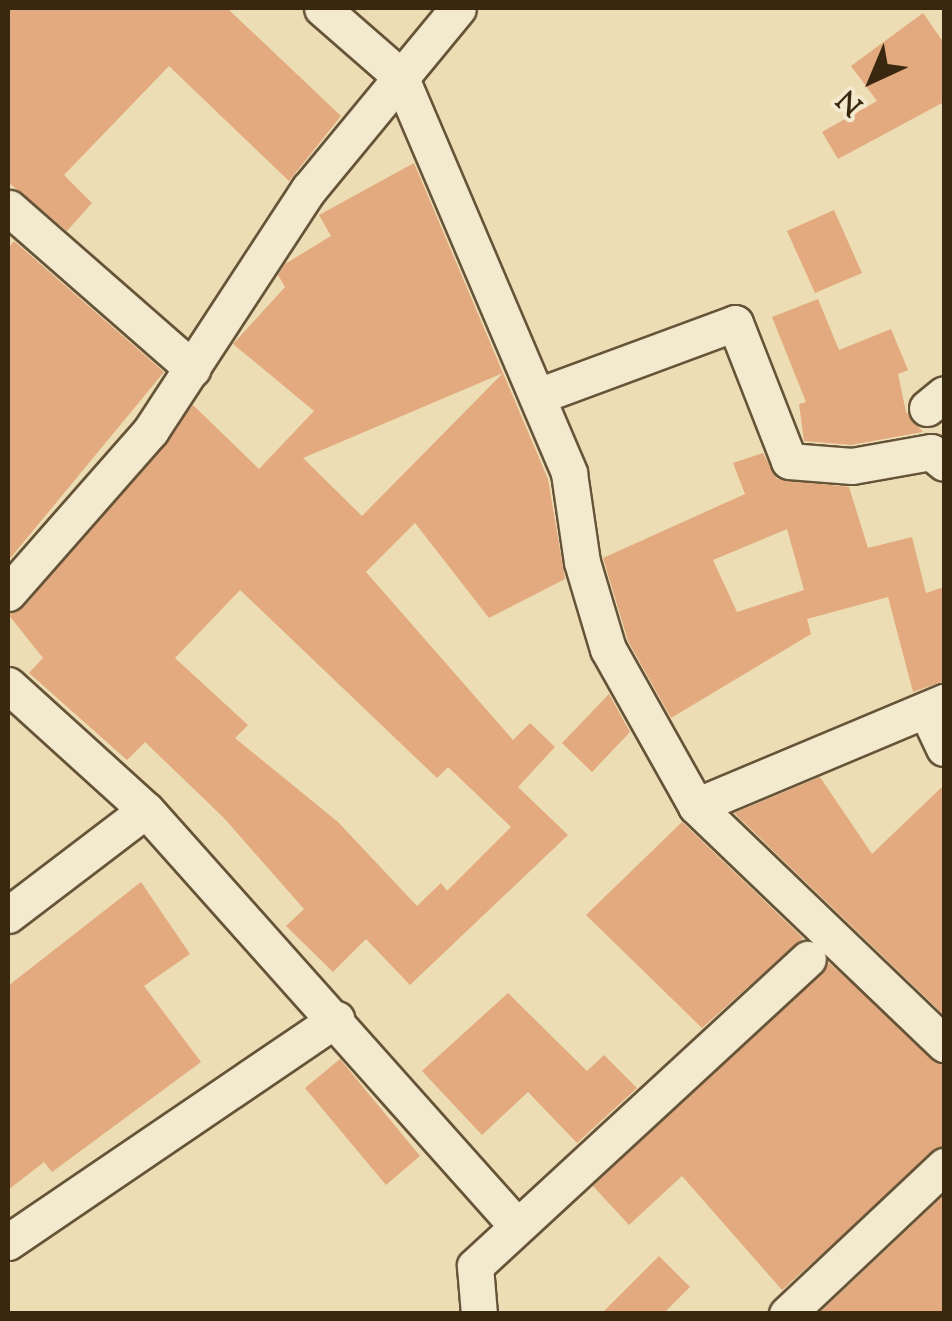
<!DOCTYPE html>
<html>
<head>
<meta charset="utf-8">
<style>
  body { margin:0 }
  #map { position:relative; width:952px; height:1321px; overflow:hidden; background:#edddb4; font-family:"Sorts Mill Goudy",serif }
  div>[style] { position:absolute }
  .building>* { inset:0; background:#e2aa7e }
  .roads { filter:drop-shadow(2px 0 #665438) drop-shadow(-2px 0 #665438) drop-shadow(0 2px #665438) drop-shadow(0 -2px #665438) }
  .street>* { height:35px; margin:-17.5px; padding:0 17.5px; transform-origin:17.5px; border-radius:17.5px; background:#f3e9ce }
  span { translate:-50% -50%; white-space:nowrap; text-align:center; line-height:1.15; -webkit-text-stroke:8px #f3e9ce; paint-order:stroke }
  .frame { position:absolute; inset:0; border:10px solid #39270f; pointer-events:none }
  .north { position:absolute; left:822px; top:30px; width:100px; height:100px; -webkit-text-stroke:8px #f3e9ce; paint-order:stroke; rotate:224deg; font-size:28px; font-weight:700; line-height:40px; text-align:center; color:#39270f }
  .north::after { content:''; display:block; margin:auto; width:35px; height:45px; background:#39270f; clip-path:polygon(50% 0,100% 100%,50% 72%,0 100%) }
</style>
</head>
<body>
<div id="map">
  <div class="building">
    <i style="clip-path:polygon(8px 8px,227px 8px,341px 116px,289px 181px,169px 66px,64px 175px,92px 203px,67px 231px,8px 182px)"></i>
    <i style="clip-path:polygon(923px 13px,944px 43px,944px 102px,838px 159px,822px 132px,877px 101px,851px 66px)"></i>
    <i style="clip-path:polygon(evenodd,414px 163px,548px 479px,565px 579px,489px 618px,415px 523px,366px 572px,513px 740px,530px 723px,555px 747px,518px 787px,568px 835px,410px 985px,366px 939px,333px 972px,286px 926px,304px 909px,224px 818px,145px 742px,127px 760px,29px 673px,43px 658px,8px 614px,24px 607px,193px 405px,259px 469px,314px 411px,233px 344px,285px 287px,278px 275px,285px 264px,331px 236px,319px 215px,414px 163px,503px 373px,362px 516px,303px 458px,503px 373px,414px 163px,240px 590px,437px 778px,448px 767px,511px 827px,447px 891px,441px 883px,417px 906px,338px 822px,235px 738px,248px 725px,175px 658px,240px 590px)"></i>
    <i style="clip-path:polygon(834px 210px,862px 273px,815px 293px,787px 231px)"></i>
    <i style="clip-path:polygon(14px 241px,164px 372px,8px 561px,8px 248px)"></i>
    <i style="clip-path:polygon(818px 299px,839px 350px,891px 329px,908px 370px,898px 374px,906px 412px,923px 432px,851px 445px,804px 441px,799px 404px,806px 402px,772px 317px)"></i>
    <i style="clip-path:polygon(evenodd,763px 453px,777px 479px,849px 487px,868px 548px,912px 537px,926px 593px,944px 587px,944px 681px,913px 692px,888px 597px,807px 619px,811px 634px,671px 718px,628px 641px,603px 558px,745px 494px,733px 463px,763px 453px,787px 529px,804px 590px,737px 612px,713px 560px,787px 529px)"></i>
    <i style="clip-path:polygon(609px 694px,630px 732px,592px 772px,562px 743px)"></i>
    <i style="clip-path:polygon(820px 777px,872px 854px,944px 785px,944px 1015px,734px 813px)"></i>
    <i style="clip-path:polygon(682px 822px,803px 938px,702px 1028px,586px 915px)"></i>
    <i style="clip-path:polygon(141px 882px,190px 954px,144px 986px,201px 1062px,52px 1172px,44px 1162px,8px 1190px,8px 986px)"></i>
    <i style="clip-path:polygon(829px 963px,944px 1065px,944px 1145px,782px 1290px,682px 1176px,629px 1225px,593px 1186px)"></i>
    <i style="clip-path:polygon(508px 993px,587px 1071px,604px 1055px,637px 1088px,577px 1143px,528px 1092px,482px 1135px,422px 1071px)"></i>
    <i style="clip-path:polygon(340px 1059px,420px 1156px,386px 1185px,305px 1088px)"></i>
    <i style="clip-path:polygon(944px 1195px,944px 1314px,818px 1314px)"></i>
    <i style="clip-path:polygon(659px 1256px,690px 1287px,663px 1314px,601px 1314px)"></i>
  </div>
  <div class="roads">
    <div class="street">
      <i style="left:322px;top:8px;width:103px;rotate:41.1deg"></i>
      <i style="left:400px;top:76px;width:431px;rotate:66.9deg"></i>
      <i style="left:569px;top:473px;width:90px;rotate:81.7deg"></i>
      <i style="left:582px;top:562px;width:91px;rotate:73.4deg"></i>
      <i style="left:608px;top:649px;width:180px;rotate:60.7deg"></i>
      <i style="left:696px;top:806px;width:269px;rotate:-22.8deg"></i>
      <i style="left:9px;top:208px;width:244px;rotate:41.2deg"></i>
      <i style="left:538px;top:396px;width:210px;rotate:-20.3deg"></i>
      <i style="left:735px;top:323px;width:148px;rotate:68.6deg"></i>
      <i style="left:789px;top:461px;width:63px;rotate:4.5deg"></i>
      <i style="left:852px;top:466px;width:80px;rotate:-10deg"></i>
      <i style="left:931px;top:452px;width:17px;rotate:40deg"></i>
      <i style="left:927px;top:408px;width:22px;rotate:-39deg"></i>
      <i style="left:8px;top:593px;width:217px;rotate:-48.7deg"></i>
      <i style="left:151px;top:430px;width:288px;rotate:-56.8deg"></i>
      <i style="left:309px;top:189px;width:234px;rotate:-50.5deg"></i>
      <i style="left:8px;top:685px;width:186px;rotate:42.2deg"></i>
      <i style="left:146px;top:810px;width:556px;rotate:48.28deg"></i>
      <i style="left:926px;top:710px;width:42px;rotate:64.7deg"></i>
      <i style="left:696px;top:806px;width:344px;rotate:43.8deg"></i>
      <i style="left:8px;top:915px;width:173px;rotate:-37.3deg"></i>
      <i style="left:8px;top:1242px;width:397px;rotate:-34.2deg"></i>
      <i style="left:479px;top:1314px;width:48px;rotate:-94.8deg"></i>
      <i style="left:475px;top:1266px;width:453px;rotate:-42.7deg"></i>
      <i style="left:787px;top:1314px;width:216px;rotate:-43.3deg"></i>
    </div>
  </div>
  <div class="frame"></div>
  <div class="north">N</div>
</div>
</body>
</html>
